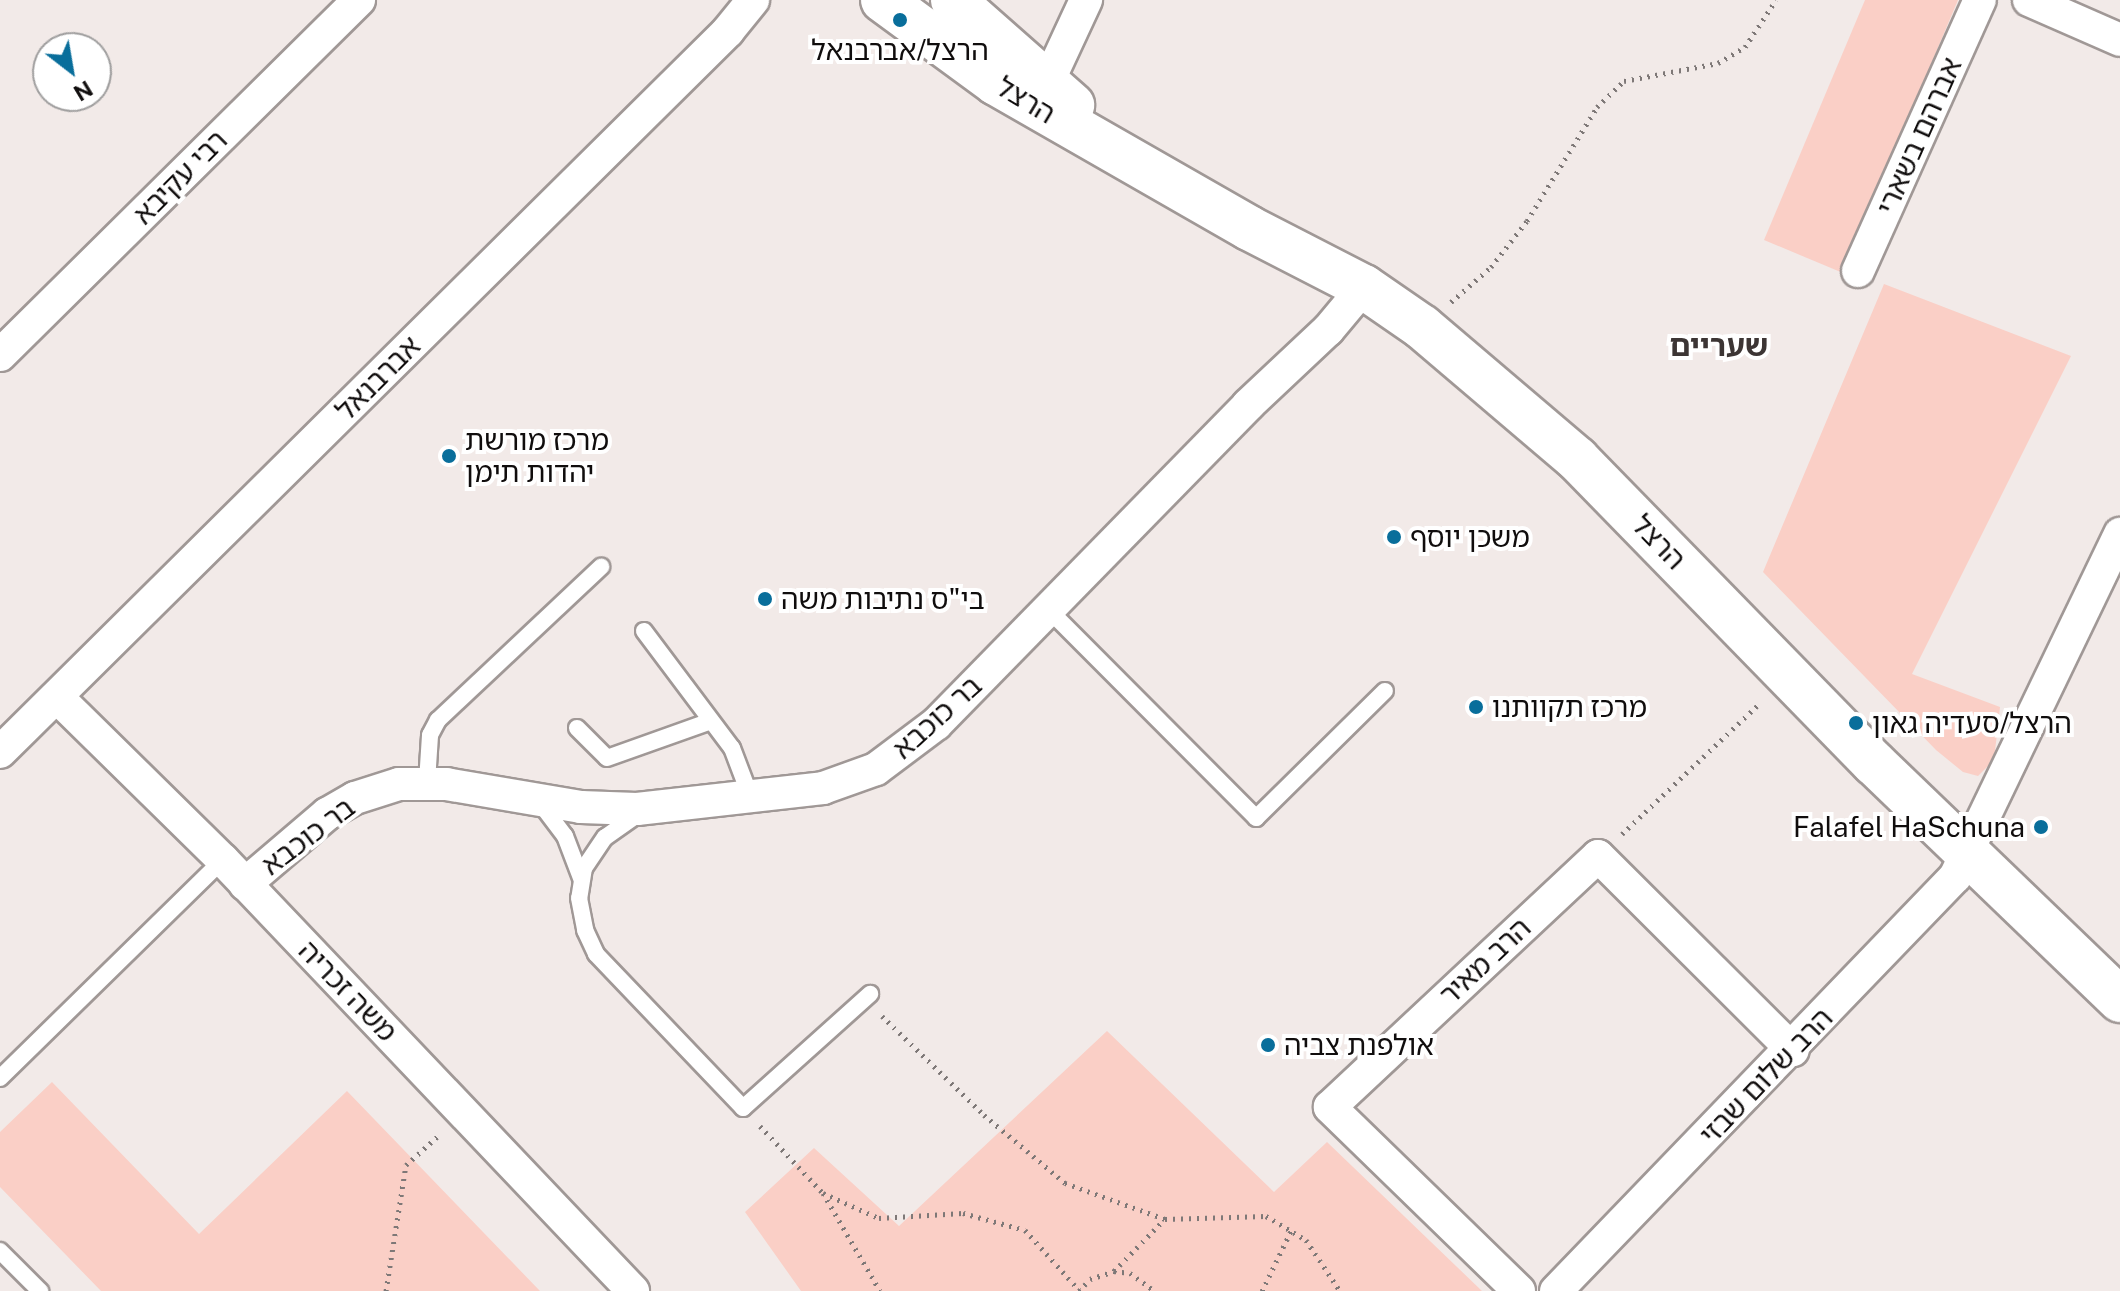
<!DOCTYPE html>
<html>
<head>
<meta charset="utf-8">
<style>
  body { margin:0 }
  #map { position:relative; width:2120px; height:1291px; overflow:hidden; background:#f2eae8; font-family:"Public Sans","Noto Sans Hebrew",sans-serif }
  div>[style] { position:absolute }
  .green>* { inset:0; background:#facfc6 }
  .path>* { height:5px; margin-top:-2.5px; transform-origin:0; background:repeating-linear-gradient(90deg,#7e7877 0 2px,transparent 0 8px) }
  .roads { filter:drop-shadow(2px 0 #a09896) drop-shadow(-2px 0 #a09896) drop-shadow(0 2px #a09896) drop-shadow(0 -2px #a09896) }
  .service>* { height:16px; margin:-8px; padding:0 8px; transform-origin:8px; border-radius:8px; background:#fff }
  .minor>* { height:32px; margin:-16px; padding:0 16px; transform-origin:16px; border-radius:16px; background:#fff }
  .primary>* { height:44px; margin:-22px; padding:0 22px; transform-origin:22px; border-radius:22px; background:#fff }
  .dots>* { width:22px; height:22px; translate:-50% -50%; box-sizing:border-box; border:4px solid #fff; border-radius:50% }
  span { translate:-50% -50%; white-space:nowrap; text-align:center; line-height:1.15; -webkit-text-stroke:8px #fff; paint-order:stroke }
  .poi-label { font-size:28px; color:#100d0d }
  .left { translate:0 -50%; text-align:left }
  .right { translate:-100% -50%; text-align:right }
  .street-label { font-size:28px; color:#100d0d }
  .neighbourhood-label { font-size:30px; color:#3c3534; font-weight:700 }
  .north { position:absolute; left:32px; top:32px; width:80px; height:80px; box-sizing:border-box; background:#fff; border:2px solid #9f9e9e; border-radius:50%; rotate:149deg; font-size:22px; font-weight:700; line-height:32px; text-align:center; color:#100d0d }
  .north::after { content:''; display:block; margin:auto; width:28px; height:36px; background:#096e9b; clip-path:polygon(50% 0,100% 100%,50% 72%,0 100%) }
</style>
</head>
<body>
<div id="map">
  <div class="green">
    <i style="clip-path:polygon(1865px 0,1958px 0,1843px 273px,1764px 240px)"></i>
    <i style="clip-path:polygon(1884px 284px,2071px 356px,1912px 674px,2000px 707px,1994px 760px,1978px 776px,1963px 772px,1936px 750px,1763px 572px)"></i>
    <i style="clip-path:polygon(1107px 1031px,1274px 1192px,1327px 1142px,1482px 1291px,801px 1291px,745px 1212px,814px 1148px,899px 1226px)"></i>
    <i style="clip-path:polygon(52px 1082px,199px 1234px,347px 1091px,540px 1291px,101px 1291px,0 1187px,0 1132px)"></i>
  </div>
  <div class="path">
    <i style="left:1451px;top:302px;width:53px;rotate:-41.2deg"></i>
    <i style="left:1491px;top:267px;width:58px;rotate:-52deg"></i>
    <i style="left:1527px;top:221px;width:134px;rotate:-58.4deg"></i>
    <i style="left:1597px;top:107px;width:37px;rotate:-44deg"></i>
    <i style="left:1624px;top:81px;width:96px;rotate:-10.8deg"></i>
    <i style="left:1718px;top:63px;width:31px;rotate:-31deg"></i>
    <i style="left:1745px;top:47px;width:56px;rotate:-56.6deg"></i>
    <i style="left:1622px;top:834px;width:190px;rotate:-43.5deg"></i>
    <i style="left:882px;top:1016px;width:142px;rotate:44.1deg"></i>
    <i style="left:984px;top:1115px;width:106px;rotate:40deg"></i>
    <i style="left:1065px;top:1183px;width:106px;rotate:19.8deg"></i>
    <i style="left:760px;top:1126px;width:92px;rotate:46.8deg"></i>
    <i style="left:823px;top:1193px;width:113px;rotate:59.8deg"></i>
    <i style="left:823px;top:1193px;width:61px;rotate:24.1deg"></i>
    <i style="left:879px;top:1218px;width:84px;rotate:-3.4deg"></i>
    <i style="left:963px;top:1213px;width:64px;rotate:15.3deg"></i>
    <i style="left:1025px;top:1230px;width:81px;rotate:48deg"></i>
    <i style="left:1114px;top:1271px;width:73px;rotate:-45.6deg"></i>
    <i style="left:1165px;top:1219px;width:101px;rotate:-1.7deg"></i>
    <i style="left:1266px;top:1216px;width:47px;rotate:31deg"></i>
    <i style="left:1306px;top:1240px;width:61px;rotate:56.3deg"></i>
    <i style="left:386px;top:1291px;width:128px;rotate:-81deg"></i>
    <i style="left:406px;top:1165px;width:43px;rotate:-42.2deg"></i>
    <i style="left:1079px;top:1291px;width:16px;rotate:-47deg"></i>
    <i style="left:1090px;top:1279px;width:25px;rotate:-18deg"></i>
    <i style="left:1114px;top:1271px;width:16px;rotate:7deg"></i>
    <i style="left:1130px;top:1273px;width:31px;rotate:36deg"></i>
    <i style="left:1262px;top:1291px;width:67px;rotate:-64.2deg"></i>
  </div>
  <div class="roads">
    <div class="service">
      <i style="left:1048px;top:609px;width:295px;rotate:45.1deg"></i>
      <i style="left:1256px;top:818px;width:181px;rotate:-44.6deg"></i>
      <i style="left:644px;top:631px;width:146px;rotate:53.1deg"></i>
      <i style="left:732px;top:748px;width:53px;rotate:69.2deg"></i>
      <i style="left:577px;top:728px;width:42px;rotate:45deg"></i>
      <i style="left:607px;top:758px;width:110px;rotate:-19.6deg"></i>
      <i style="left:427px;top:782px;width:47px;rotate:-86.3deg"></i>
      <i style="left:430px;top:735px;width:17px;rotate:-62deg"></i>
      <i style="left:438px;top:720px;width:224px;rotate:-43.2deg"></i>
      <i style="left:540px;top:803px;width:41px;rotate:52.9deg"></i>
      <i style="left:565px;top:836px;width:45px;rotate:69.1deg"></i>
      <i style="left:637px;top:815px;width:39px;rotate:145deg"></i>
      <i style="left:605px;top:837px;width:37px;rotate:124deg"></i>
      <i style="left:584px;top:868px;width:30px;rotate:99deg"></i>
      <i style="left:579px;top:898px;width:33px;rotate:79deg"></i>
      <i style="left:585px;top:930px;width:26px;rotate:65deg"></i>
      <i style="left:596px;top:954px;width:213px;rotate:46.3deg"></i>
      <i style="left:743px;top:1108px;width:171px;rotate:-41.9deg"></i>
      <i style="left:0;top:1078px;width:312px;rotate:-44.4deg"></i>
      <i style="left:0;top:1251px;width:57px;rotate:45deg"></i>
    </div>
    <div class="minor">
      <i style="left:2029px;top:0;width:99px;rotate:23.7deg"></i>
      <i style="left:1047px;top:84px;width:93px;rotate:-65.1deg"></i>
      <i style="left:1858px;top:271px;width:297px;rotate:-65.8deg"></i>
      <i style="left:0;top:355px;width:505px;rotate:-44.68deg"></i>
      <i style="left:57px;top:697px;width:233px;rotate:44.5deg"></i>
      <i style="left:223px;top:860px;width:595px;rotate:46.43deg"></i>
      <i style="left:0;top:752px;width:1025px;rotate:-44.72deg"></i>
      <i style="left:728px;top:31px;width:40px;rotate:-51deg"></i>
      <i style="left:245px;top:884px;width:108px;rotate:-40.5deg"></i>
      <i style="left:327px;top:814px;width:32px;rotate:-30deg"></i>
      <i style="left:355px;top:798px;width:46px;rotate:-17.7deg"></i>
      <i style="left:399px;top:784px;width:47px"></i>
      <i style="left:446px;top:784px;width:137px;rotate:9.7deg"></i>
      <i style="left:581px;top:807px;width:56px;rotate:2deg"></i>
      <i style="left:637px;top:809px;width:187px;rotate:-6.4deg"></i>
      <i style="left:823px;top:788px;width:56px;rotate:-19.7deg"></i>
      <i style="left:876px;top:769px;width:75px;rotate:-36.9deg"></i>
      <i style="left:936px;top:724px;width:446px;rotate:-45.6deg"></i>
      <i style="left:1248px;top:405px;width:110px;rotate:-43.2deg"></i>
      <i style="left:1328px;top:330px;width:56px;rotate:-50.1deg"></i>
      <i style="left:1519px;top:1291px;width:264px;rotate:-135.8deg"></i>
      <i style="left:1330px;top:1107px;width:367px;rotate:-43.1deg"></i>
      <i style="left:1598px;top:856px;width:275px;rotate:44.9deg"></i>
      <i style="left:1556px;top:1291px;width:575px;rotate:-46.06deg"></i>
      <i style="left:1955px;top:877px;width:381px;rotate:-64.3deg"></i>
    </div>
    <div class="primary">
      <i style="left:883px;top:0;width:140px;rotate:36.3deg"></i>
      <i style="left:996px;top:83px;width:292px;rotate:29.8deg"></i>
      <i style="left:1249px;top:228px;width:129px;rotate:27.2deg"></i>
      <i style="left:1364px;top:287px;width:70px;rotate:34.6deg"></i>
      <i style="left:1422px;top:327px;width:204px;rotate:40.4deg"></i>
      <i style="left:1577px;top:459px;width:425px;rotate:45.7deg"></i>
      <i style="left:1874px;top:763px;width:342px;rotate:43.9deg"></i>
      <i style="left:953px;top:0;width:159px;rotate:41.4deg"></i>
    </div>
  </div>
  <div class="dots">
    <i style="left:900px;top:20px;background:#096e9b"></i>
    <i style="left:449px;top:456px;background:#096e9b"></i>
    <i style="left:1394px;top:537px;background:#096e9b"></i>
    <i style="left:765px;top:599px;background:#096e9b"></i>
    <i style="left:1476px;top:707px;background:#096e9b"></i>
    <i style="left:1856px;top:723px;background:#096e9b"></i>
    <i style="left:2041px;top:827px;background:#096e9b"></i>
    <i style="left:1268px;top:1045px;background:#096e9b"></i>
  </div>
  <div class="poi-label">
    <span style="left:900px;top:50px">הרצל/אברבנאל</span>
    <span class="left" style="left:465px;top:456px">מרכז מורשת<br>יהדות תימן</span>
    <span class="left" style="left:1410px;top:537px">משכן יוסף</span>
    <span class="left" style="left:781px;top:599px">בי"ס נתיבות משה</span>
    <span class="left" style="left:1492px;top:707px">מרכז תקוותנו</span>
    <span class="left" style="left:1872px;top:723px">הרצל/סעדיה גאון</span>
    <span class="right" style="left:2025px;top:827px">Falafel HaSchuna</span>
    <span class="left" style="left:1284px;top:1045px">אולפנת צביה</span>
  </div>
  <div class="street-label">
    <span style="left:1026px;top:100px;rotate:31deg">הרצל</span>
    <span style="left:1919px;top:136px;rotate:-66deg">אברהם בשארי</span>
    <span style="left:180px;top:177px;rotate:-45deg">רבי עקיבא</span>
    <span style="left:378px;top:378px;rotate:-45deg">אברבנאל</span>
    <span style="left:1659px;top:542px;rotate:46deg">הרצל</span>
    <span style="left:937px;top:717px;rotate:-42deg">בר כוכבא</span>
    <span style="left:308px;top:836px;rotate:-37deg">בר כוכבא</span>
    <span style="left:1485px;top:961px;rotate:-43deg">הרב מאיר</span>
    <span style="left:348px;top:991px;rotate:46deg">משה זכריה</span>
    <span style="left:1766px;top:1076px;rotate:-46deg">הרב שלום שבזי</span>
  </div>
  <div class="neighbourhood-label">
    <span style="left:1719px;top:345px">שעריים</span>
  </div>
  <div class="north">N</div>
</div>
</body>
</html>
